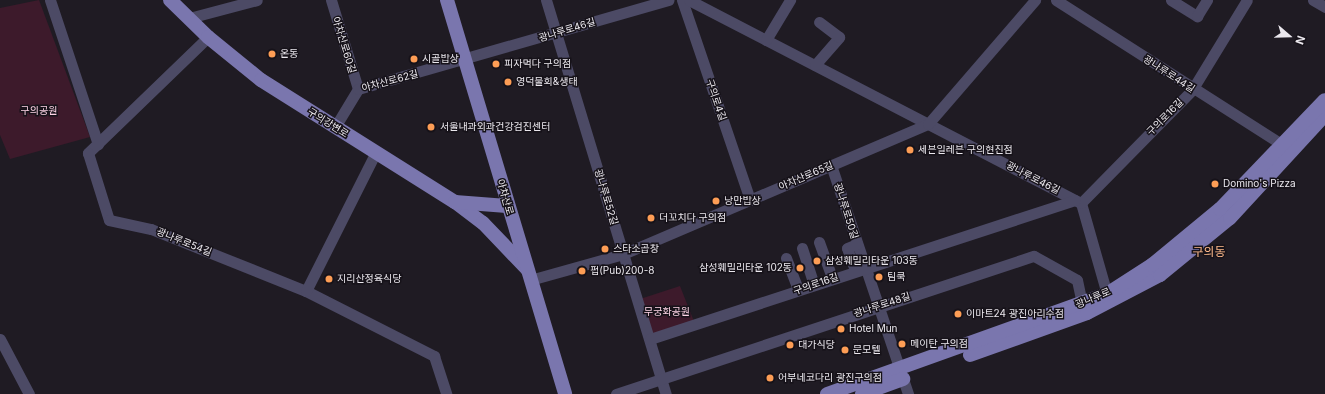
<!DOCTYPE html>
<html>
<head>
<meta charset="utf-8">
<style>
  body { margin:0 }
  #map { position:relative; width:1325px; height:394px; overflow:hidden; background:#1f1b23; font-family:Inter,"Noto Sans KR",sans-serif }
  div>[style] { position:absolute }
  .green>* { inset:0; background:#3d1a2b }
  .minor>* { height:11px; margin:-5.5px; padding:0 5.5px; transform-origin:5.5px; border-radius:5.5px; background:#4c4a65 }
  .major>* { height:14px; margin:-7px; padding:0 7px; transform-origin:7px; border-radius:7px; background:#7a76ae }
  .dots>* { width:11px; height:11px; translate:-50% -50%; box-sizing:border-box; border:2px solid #161219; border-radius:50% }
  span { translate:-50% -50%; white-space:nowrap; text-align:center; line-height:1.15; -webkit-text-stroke:3px #161219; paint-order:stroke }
  .street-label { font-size:10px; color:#ebe8ee }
  .poi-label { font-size:10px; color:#ebe8ee }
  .left { translate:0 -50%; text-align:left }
  .right { translate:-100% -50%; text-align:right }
  .park-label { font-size:10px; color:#fdd3e5 }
  .quarter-label { font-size:12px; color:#feba8b }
  .north { position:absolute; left:1269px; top:16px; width:40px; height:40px; -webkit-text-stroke:3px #161219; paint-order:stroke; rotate:110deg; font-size:11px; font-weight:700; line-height:16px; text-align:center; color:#ebe8ee }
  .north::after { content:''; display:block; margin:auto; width:14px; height:18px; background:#ebe8ee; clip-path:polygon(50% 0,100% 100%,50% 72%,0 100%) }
</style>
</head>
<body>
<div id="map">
  <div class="green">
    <i style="clip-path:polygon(39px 0,90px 137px,10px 159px,0 135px,0 8px)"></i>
    <i style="clip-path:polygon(680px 286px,695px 324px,650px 339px,637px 300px)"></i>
  </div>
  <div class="minor">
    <i style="left:50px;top:0;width:152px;rotate:71.6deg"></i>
    <i style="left:331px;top:0;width:93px;rotate:73.1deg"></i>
    <i style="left:546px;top:0;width:412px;rotate:73.1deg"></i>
    <i style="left:682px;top:0;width:211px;rotate:71.2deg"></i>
    <i style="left:689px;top:0;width:441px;rotate:27.4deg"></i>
    <i style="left:1081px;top:203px;width:95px;rotate:74.1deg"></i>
    <i style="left:1056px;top:0;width:271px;rotate:32.6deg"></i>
    <i style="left:1171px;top:0;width:31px;rotate:32deg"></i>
    <i style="left:1197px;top:16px;width:19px;rotate:-58deg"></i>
    <i style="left:1313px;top:0;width:14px;rotate:30deg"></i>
    <i style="left:189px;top:18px;width:70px;rotate:-14.8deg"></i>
    <i style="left:208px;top:37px;width:167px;rotate:136deg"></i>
    <i style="left:88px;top:153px;width:70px;rotate:72.6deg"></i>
    <i style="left:109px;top:220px;width:43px;rotate:12.1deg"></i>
    <i style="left:151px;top:229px;width:167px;rotate:21.8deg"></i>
    <i style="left:306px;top:291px;width:144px;rotate:26.9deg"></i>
    <i style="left:434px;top:356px;width:40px;rotate:72deg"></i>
    <i style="left:766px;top:40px;width:47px;rotate:-59deg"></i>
    <i style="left:815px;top:65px;width:37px;rotate:-49deg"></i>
    <i style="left:839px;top:37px;width:25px;rotate:-143deg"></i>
    <i style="left:335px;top:127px;width:44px;rotate:-58.8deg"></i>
    <i style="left:358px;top:89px;width:323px;rotate:-16deg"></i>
    <i style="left:831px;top:165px;width:242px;rotate:71.4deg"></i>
    <i style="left:1081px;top:203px;width:158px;rotate:-45.5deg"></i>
    <i style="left:1192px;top:90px;width:105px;rotate:-58.6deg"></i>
    <i style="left:819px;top:242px;width:38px;rotate:70deg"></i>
    <i style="left:802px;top:248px;width:38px;rotate:72deg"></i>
    <i style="left:786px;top:258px;width:34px;rotate:69deg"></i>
    <i style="left:855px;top:270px;width:23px;rotate:-110deg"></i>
    <i style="left:847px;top:248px;width:11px;rotate:-22deg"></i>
    <i style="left:530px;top:280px;width:97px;rotate:-15.6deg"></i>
    <i style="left:623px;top:254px;width:332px;rotate:-23.1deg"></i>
    <i style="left:928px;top:124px;width:164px;rotate:-49.2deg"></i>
    <i style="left:306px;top:291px;width:156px;rotate:-63.3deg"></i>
    <i style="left:0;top:339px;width:62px;rotate:62.2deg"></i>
    <i style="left:650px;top:339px;width:447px;rotate:-18.1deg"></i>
    <i style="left:616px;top:394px;width:440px;rotate:-18.3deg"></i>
    <i style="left:1034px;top:256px;width:49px;rotate:29.2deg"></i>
    <i style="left:1077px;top:280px;width:24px;rotate:78deg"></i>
  </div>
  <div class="major">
    <i style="left:170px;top:0;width:53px;rotate:44.2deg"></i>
    <i style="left:208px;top:37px;width:68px;rotate:39.1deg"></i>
    <i style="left:261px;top:80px;width:229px;rotate:32.2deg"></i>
    <i style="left:455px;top:202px;width:35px;rotate:37deg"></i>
    <i style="left:483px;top:223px;width:64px;rotate:46.3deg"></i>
    <i style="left:447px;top:0;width:411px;rotate:73.3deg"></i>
    <i style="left:455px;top:202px;width:52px;rotate:4.4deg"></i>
    <i style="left:970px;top:355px;width:124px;rotate:-19.7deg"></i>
    <i style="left:1087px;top:313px;width:82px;rotate:-27.5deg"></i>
    <i style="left:1160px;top:275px;width:90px;rotate:-39.2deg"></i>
    <i style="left:1230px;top:218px;width:140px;rotate:-47.3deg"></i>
    <i style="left:827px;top:394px;width:297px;rotate:-19.7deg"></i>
    <i style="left:1107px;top:294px;width:54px;rotate:-32.8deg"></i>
    <i style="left:1152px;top:265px;width:88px;rotate:-39.5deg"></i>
    <i style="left:1220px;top:209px;width:151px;rotate:-46.1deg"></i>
    <i style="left:862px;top:394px;width:44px;rotate:-20.1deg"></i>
  </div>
  <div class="dots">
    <i style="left:272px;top:54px;background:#fd9d55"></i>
    <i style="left:414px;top:59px;background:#fd9d55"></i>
    <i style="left:496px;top:64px;background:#fd9d55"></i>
    <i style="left:508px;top:82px;background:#fd9d55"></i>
    <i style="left:431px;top:127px;background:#fd9d55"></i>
    <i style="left:910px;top:150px;background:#fd9d55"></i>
    <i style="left:1215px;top:184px;background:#fd9d55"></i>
    <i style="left:716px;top:201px;background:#fd9d55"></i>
    <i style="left:651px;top:218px;background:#fd9d55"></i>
    <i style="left:605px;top:249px;background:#fd9d55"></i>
    <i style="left:817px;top:261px;background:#fd9d55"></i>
    <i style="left:800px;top:268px;background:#fd9d55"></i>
    <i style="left:582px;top:271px;background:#fd9d55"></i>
    <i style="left:879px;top:277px;background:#fd9d55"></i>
    <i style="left:329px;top:279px;background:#fd9d55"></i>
    <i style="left:958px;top:314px;background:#fd9d55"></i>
    <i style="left:841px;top:329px;background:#fd9d55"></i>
    <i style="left:902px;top:344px;background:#fd9d55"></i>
    <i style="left:790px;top:345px;background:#fd9d55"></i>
    <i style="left:845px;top:350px;background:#fd9d55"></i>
    <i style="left:770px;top:378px;background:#fd9d55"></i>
  </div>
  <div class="street-label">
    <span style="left:567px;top:30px;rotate:-17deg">광나루로46길</span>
    <span style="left:344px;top:45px;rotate:73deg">아차산로60길</span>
    <span style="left:1169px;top:74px;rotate:33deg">광나루로44길</span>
    <span style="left:390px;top:81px;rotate:-15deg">아차산로62길</span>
    <span style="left:716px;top:100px;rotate:71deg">구의로4길</span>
    <span style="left:1165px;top:117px;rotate:-45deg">구의로16길</span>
    <span style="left:328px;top:123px;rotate:32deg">구의강변로</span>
    <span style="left:806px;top:176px;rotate:-23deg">아차산로65길</span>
    <span style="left:1033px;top:178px;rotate:27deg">광나루로46길</span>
    <span style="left:505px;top:197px;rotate:74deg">아차산로</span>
    <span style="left:606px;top:197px;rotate:73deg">광나루로52길</span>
    <span style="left:846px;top:211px;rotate:72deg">광나루로50길</span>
    <span style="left:184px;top:242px;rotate:22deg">광나루로54길</span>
    <span style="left:816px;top:284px;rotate:-19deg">구의로16길</span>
    <span style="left:1093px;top:298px;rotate:-23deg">광나루로</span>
    <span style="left:882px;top:305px;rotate:-18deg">광나루로48길</span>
  </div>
  <div class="poi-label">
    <span class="left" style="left:280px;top:54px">온동</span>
    <span class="left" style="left:422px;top:59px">시골밥상</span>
    <span class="left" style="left:504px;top:64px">피자먹다 구의점</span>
    <span class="left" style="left:516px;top:82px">영덕물회&amp;생태</span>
    <span class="left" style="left:440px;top:127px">서울내과외과건강검진센터</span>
    <span class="left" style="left:918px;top:150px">세븐일레븐 구의현진점</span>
    <span class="left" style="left:1223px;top:184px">Domino's Pizza</span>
    <span class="left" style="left:724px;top:201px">낭만밥상</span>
    <span class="left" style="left:659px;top:218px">더꼬치다 구의점</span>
    <span class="left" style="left:613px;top:249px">스타소곱창</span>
    <span class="left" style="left:825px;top:261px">삼성훼밀리타운 103동</span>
    <span class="right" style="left:792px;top:268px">삼성훼밀리타운 102동</span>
    <span class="left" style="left:590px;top:271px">펍(Pub)200-8</span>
    <span class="left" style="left:887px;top:277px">팀쿡</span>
    <span class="left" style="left:337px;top:279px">지리산정육식당</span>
    <span class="left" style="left:966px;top:314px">이마트24 광진아리수점</span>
    <span class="left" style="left:849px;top:329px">Hotel Mun</span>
    <span class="left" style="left:910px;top:344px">메이탄 구의점</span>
    <span class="left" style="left:798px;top:345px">대가식당</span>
    <span class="left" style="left:853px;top:350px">문모텔</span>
    <span class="left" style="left:778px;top:378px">어부네코다리 광진구의점</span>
  </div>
  <div class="park-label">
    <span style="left:39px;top:111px">구의공원</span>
    <span style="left:667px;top:312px">무궁화공원</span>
  </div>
  <div class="quarter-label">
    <span style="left:1209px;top:252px">구의동</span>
  </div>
  <div class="north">N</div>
</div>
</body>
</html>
